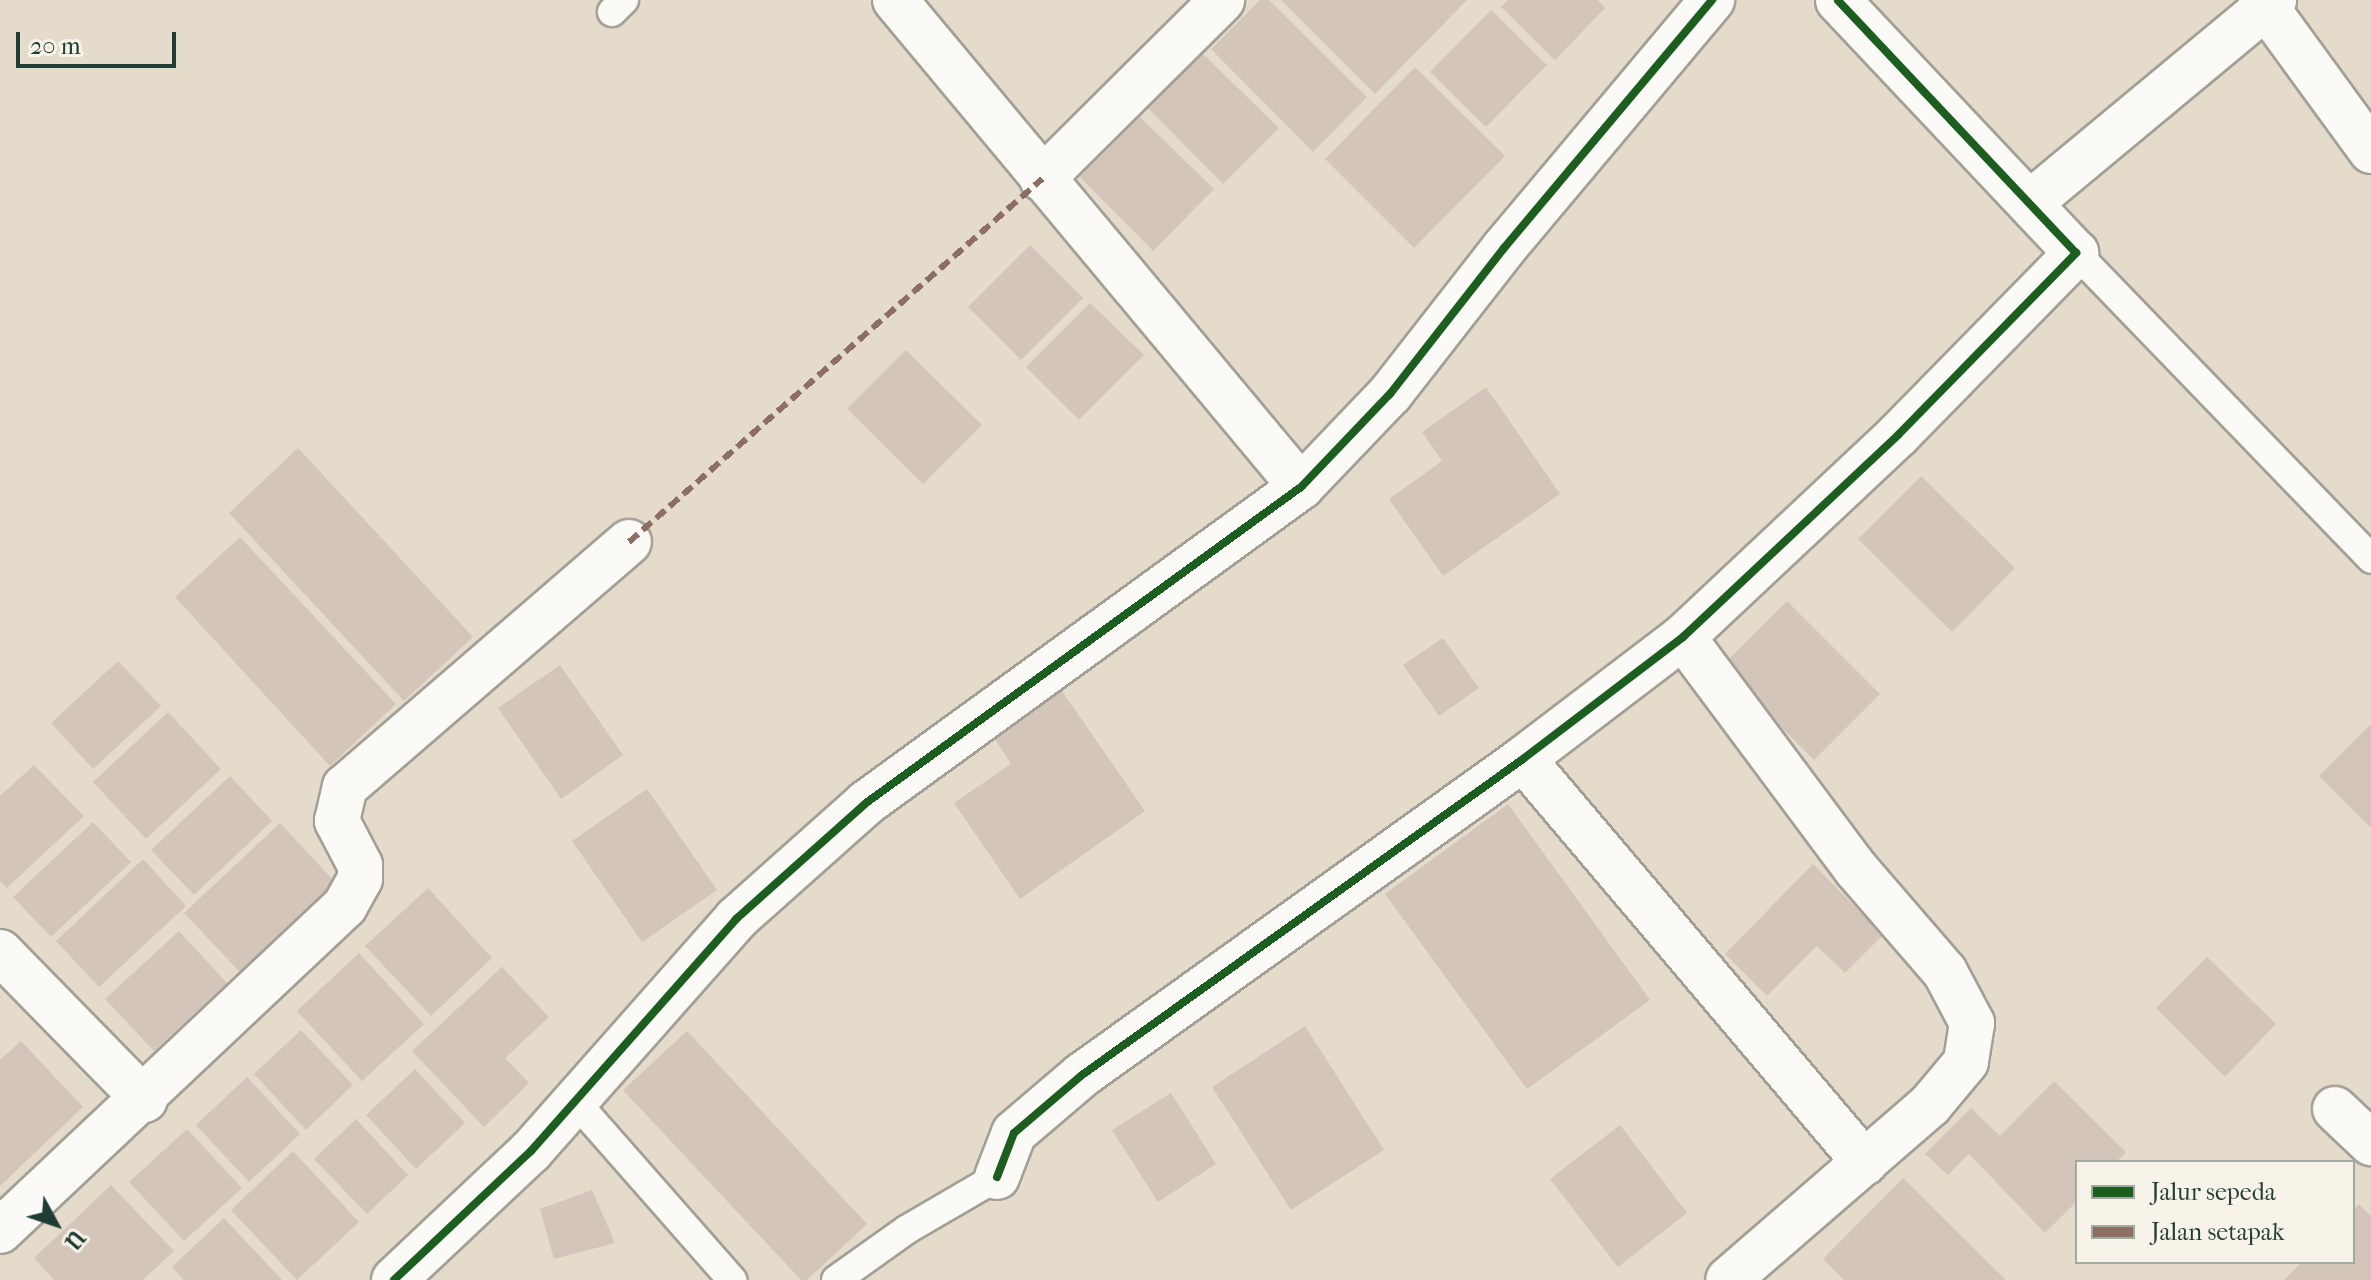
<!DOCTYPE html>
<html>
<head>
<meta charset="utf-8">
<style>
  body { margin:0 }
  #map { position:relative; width:2371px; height:1280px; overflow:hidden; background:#e5dbca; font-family:"IM FELL French Canon",serif }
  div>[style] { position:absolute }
  .building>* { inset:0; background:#d4c5ba }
  .roads { filter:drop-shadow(2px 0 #a2a095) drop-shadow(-2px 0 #a2a095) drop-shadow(0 2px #a2a095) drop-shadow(0 -2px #a2a095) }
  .lane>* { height:28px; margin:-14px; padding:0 14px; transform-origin:14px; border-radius:14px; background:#fbfaf7 }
  .street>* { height:44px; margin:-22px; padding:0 22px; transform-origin:22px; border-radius:22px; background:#fbfaf7 }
  .quiet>* { height:6px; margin-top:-3px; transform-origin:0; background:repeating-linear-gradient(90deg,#8d6e63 0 12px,transparent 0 18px) }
  .cycleway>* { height:8px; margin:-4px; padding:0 4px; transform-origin:4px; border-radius:4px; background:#1b5e20 }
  span { translate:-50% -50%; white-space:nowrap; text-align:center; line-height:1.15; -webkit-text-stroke:6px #f7f3e8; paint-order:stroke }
  .legend { position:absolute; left:2075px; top:1160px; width:280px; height:104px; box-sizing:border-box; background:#f7f3e8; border:2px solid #a1aaa0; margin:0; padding:10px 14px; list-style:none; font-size:24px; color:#1f3d34 }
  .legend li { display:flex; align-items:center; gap:16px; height:40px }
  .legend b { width:40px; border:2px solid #a1aaa0 }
  .north { position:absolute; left:16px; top:1184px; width:80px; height:80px; -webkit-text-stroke:6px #f7f3e8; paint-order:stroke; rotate:130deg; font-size:22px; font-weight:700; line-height:32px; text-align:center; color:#1f3d34 }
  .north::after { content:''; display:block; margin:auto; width:28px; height:36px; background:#1f3d34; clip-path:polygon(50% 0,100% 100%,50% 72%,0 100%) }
  .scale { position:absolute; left:16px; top:32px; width:160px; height:36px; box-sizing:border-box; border:4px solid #1f3d34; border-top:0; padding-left:10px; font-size:24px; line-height:28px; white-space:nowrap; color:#1f3d34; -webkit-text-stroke:6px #f7f3e8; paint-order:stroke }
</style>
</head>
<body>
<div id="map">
  <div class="building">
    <i style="clip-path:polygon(1260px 0,1269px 0,1367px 97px,1313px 152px,1211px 49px)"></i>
    <i style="clip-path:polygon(1281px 0,1467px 0,1375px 94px)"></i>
    <i style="clip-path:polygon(1508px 0,1598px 0,1605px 8px,1555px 60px,1501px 7px)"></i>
    <i style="clip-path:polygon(1491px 10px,1547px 65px,1486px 127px,1430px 72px)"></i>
    <i style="clip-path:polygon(1202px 53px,1279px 128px,1223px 184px,1148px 108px)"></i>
    <i style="clip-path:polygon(1415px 67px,1505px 156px,1414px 248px,1325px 159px)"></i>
    <i style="clip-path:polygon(1140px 117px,1214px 189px,1153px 251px,1080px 177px)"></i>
    <i style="clip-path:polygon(1030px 245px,1083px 298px,1021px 360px,968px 307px)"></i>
    <i style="clip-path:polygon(1090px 303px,1144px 355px,1079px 420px,1026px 367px)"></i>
    <i style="clip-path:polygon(906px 350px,982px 425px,923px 484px,847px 409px)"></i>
    <i style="clip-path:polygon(1486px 387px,1560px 494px,1443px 576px,1389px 499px,1442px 461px,1422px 432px)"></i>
    <i style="clip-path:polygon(298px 448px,473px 637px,404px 701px,229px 513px)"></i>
    <i style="clip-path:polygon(1921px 476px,2015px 568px,1952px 632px,1858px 539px)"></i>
    <i style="clip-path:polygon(240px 537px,396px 704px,330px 766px,175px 597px)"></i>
    <i style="clip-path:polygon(1787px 601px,1880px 694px,1814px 760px,1721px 667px)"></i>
    <i style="clip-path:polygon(1443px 638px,1479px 688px,1439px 716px,1403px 665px)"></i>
    <i style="clip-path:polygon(118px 661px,161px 706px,93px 769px,51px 723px)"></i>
    <i style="clip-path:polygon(560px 665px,623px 755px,561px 799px,498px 708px)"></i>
    <i style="clip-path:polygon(1062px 691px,1145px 811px,1020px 899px,954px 803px,1011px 764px,994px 738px)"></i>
    <i style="clip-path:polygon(168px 712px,221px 769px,146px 839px,93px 782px)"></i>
    <i style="clip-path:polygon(2371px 724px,2371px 828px,2319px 776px)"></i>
    <i style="clip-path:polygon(34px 765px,84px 816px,7px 888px,0 881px,0 796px)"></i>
    <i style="clip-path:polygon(230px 776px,272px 821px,194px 895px,151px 850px)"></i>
    <i style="clip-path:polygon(647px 789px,717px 890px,642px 942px,572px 841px)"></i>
    <i style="clip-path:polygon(1508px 804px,1650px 1000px,1527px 1089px,1385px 894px)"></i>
    <i style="clip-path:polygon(93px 822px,131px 862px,51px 937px,13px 897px)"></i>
    <i style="clip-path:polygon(280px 823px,335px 882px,240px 972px,184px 913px)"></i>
    <i style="clip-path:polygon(143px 859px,186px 906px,99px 987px,56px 941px)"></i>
    <i style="clip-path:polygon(1813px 864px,1883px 935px,1845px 973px,1817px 946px,1767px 996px,1725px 954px)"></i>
    <i style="clip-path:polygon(428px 888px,492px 958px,431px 1016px,365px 946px)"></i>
    <i style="clip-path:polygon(179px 931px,227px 983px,154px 1051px,105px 999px)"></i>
    <i style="clip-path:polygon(359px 953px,424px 1024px,362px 1081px,297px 1011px)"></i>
    <i style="clip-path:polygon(2207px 957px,2276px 1024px,2225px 1077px,2156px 1008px)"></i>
    <i style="clip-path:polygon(502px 967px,549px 1017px,505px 1058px,529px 1083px,484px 1127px,412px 1051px)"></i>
    <i style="clip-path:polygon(1305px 1026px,1384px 1150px,1291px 1210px,1212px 1087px)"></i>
    <i style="clip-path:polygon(301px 1030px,353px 1085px,306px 1130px,254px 1074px)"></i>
    <i style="clip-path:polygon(687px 1031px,867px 1224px,807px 1280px,801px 1280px,623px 1090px)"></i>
    <i style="clip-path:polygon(21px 1041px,83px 1107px,0 1186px,0 1060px)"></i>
    <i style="clip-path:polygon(415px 1069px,465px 1123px,416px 1169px,366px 1115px)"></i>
    <i style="clip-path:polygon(247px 1077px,300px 1134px,249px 1182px,196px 1125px)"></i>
    <i style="clip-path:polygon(2054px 1081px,2126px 1152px,2116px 1162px,2077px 1162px,2077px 1201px,2045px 1233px,1969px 1154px,1948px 1175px,1925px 1154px,1971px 1108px,2000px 1136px)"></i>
    <i style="clip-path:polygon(1171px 1093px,1216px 1164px,1158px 1202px,1112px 1130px)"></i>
    <i style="clip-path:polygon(356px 1119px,408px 1175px,367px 1214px,314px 1159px)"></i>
    <i style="clip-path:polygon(1620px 1125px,1687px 1213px,1618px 1267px,1550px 1179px)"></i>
    <i style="clip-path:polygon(187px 1129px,242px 1188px,184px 1241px,129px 1182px)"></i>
    <i style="clip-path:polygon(293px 1151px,359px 1222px,297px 1280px,231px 1210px)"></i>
    <i style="clip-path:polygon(1903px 1178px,2006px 1280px,1844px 1280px,1823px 1259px)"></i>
    <i style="clip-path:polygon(111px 1185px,174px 1251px,143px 1280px,54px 1280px,34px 1258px)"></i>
    <i style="clip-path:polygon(592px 1190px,615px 1243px,554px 1259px,540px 1209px)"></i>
    <i style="clip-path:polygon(2359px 1204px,2371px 1216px,2371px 1280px,2284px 1280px,2302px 1262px,2353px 1262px,2353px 1210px)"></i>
    <i style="clip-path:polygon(224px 1218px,282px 1280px,184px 1280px,172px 1267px)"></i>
  </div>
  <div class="roads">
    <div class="lane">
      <i style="left:612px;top:12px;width:17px;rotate:-45deg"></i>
      <i style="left:2076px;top:253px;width:425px;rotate:46deg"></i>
      <i style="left:574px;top:1100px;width:240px;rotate:48.7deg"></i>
      <i style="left:836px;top:1280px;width:86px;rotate:-35.5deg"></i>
      <i style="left:906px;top:1230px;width:105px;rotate:-30.2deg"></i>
    </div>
    <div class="street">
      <i style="left:895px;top:0;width:634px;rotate:50.18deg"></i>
      <i style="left:2261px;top:0;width:187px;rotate:53.9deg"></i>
      <i style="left:1042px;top:179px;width:254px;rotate:-44.8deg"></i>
      <i style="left:2031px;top:202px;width:316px;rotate:-39.7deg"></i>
      <i style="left:1683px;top:637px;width:289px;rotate:53.3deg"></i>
      <i style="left:1856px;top:869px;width:136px;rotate:49.2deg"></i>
      <i style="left:1945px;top:972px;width:58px;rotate:62.1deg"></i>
      <i style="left:1972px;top:1023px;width:39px;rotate:99deg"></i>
      <i style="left:1966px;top:1062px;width:56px;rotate:129.9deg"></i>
      <i style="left:1930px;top:1105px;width:267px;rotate:139.1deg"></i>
      <i style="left:1523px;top:759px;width:529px;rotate:49.75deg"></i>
      <i style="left:0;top:952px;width:207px;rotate:45.6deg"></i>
      <i style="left:2335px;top:1109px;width:50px;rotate:43.4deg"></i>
      <i style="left:997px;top:1177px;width:47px;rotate:-68.9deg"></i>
      <i style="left:1014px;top:1133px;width:89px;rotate:-40.5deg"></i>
      <i style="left:1082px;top:1075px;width:543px;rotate:-35.62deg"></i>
      <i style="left:1523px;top:759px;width:201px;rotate:-37.3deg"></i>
      <i style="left:1683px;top:637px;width:295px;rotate:-43.2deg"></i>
      <i style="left:1898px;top:435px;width:255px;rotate:-45.6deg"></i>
      <i style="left:2076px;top:253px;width:347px;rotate:-133.3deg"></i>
      <i style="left:0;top:1231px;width:474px;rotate:-43.3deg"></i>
      <i style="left:345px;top:906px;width:31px;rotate:-61deg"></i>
      <i style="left:360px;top:879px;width:14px;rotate:-90deg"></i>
      <i style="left:360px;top:865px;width:50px;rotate:-117.6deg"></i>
      <i style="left:337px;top:821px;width:35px;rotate:-77deg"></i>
      <i style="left:345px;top:787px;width:375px;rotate:-40.8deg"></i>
      <i style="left:394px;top:1280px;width:188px;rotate:-43.3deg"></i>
      <i style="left:531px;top:1151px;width:310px;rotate:-48.5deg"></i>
      <i style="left:736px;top:919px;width:174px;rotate:-41.7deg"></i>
      <i style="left:866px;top:803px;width:538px;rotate:-36deg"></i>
      <i style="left:1301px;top:487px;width:129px;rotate:-46.3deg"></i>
      <i style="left:1390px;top:394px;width:185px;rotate:-52deg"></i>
      <i style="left:1504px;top:248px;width:324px;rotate:-50deg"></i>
    </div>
  </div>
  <div class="quiet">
    <i style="left:629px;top:542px;width:550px;rotate:-41.31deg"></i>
  </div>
  <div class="cycleway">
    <i style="left:997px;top:1177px;width:47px;rotate:-68.9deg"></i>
    <i style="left:1014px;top:1133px;width:89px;rotate:-40.5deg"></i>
    <i style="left:1082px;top:1075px;width:543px;rotate:-35.62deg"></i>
    <i style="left:1523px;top:759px;width:201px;rotate:-37.3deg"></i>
    <i style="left:1683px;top:637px;width:295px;rotate:-43.2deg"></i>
    <i style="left:1898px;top:435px;width:255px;rotate:-45.6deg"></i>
    <i style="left:2076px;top:253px;width:347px;rotate:-133.3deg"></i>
    <i style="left:394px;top:1280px;width:188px;rotate:-43.3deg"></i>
    <i style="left:531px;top:1151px;width:310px;rotate:-48.5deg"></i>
    <i style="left:736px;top:919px;width:174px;rotate:-41.7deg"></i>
    <i style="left:866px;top:803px;width:538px;rotate:-36deg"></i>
    <i style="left:1301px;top:487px;width:129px;rotate:-46.3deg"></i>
    <i style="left:1390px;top:394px;width:185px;rotate:-52deg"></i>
    <i style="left:1504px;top:248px;width:324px;rotate:-50deg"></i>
  </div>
  <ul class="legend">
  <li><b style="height:10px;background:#1b5e20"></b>Jalur sepeda</li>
  <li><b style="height:10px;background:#8d6e63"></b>Jalan setapak</li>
  </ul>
  <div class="north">U</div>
  <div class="scale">20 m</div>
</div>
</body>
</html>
